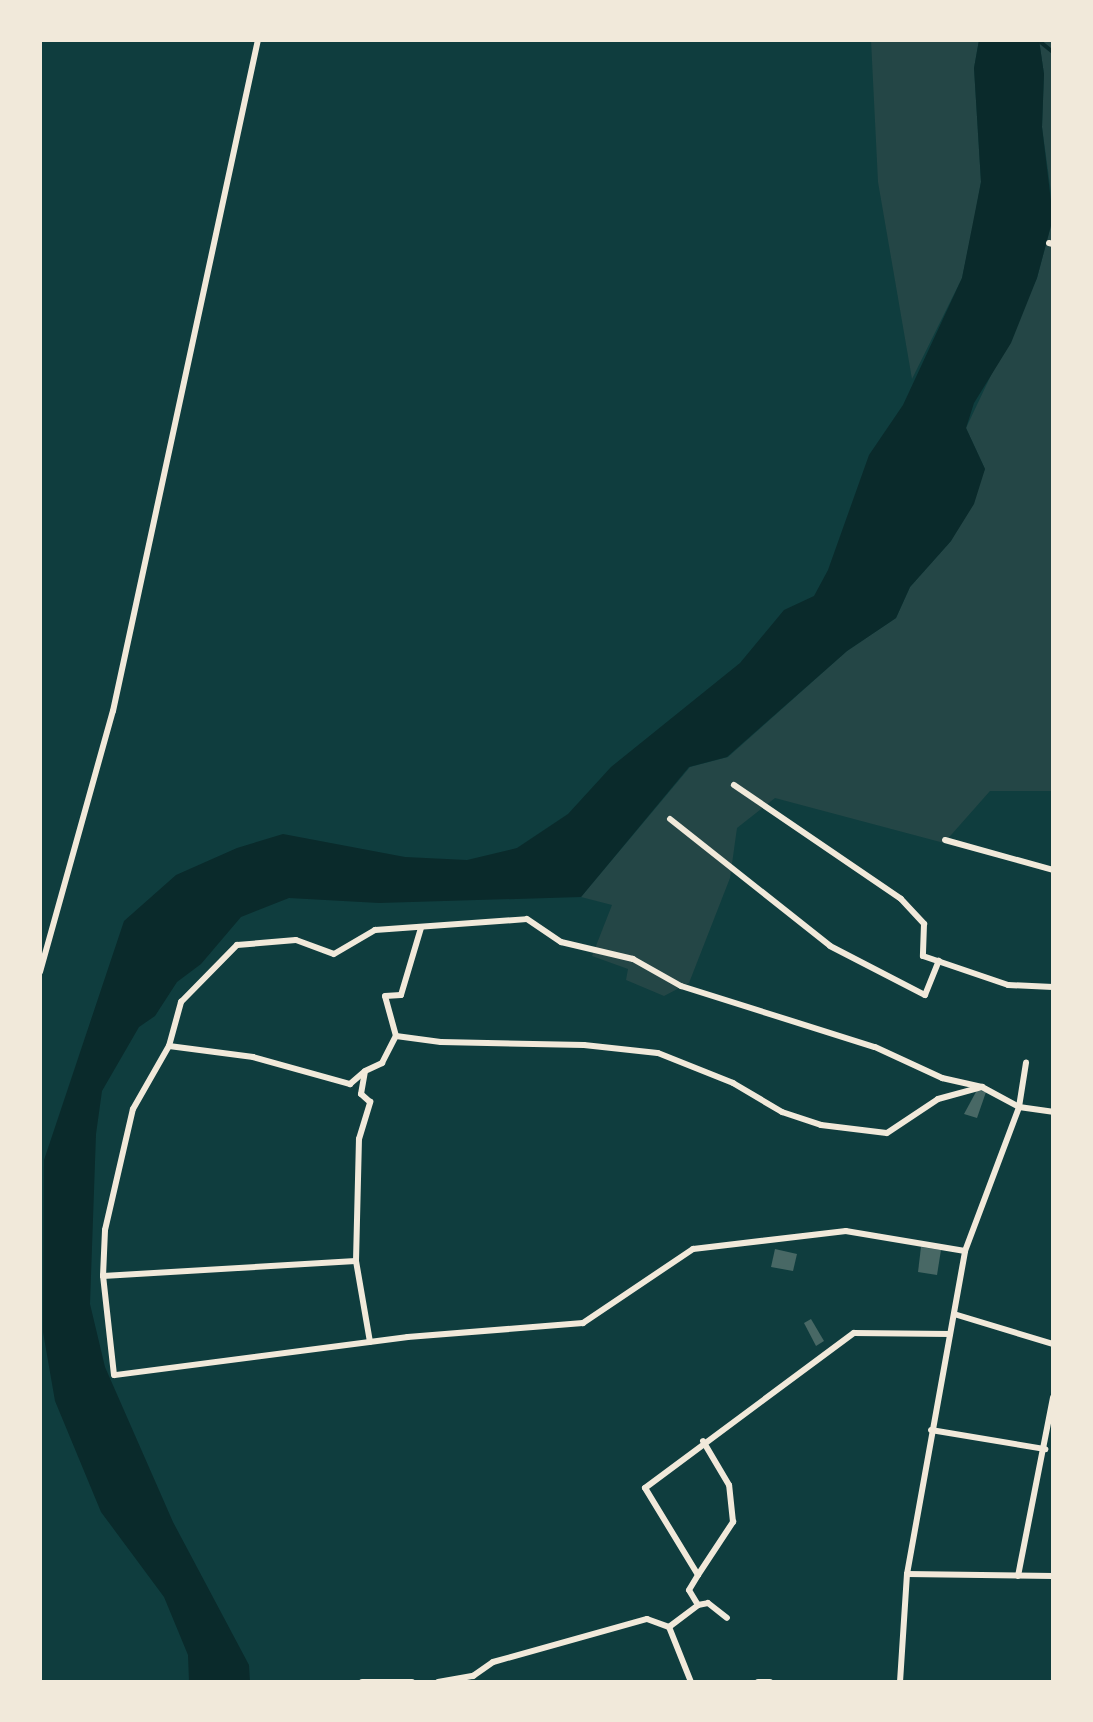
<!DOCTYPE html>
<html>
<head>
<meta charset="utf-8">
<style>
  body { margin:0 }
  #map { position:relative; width:1093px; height:1722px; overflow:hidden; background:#0f3d3e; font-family:"PT Sans",sans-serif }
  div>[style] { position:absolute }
  .green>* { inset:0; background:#244646 }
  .water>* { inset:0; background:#0a2a2b }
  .stream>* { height:4px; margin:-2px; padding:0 2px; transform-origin:2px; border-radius:2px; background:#0a2a2b }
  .building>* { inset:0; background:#486865 }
  .minor>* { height:6px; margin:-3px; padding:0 3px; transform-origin:3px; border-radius:3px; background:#f1e9da }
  span { translate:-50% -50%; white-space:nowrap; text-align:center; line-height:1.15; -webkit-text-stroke:10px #f1e9da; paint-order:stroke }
  .frame { position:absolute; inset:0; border:42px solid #f1e9da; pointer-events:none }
</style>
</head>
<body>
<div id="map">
  <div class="green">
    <i style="clip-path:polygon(871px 40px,979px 40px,974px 68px,981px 182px,974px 221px,962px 278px,912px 379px,878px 182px)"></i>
    <i style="clip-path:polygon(1039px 40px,1053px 40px,1053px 207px,1042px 127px,1044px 74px)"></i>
    <i style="clip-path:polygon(1053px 218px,1053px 791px,990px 791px,944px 843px,775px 798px,737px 828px,730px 878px,689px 983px,664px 996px,626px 980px,628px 969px,592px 956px,612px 905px,581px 897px,690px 767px,728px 757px,847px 651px,896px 618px,910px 587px,951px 541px,985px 469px,966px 428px,1037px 278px)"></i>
  </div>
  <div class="water">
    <i style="clip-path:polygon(979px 40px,1039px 40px,1044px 74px,1042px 127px,1053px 218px,1037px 278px,1011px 343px,974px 403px,966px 428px,985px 469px,974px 504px,951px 541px,910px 587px,896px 618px,847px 651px,727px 757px,689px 767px,581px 897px,379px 903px,289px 898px,241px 917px,201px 964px,177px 982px,155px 1016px,139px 1027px,102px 1091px,96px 1134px,90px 1304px,105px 1367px,173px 1522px,249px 1665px,250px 1682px,189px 1682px,188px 1655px,164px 1597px,101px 1512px,55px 1401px,43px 1332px,44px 1160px,124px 921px,176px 875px,237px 848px,283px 834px,405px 857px,467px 860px,517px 848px,568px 814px,611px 767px,740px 663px,784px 610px,814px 596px,828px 570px,869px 455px,903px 405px,962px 278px,981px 182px,974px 68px)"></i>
  </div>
  <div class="stream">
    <i style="left:1038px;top:40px;width:19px;rotate:39deg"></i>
  </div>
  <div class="building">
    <i style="clip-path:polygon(977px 1090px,986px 1092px,977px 1118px,964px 1114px)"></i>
    <i style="clip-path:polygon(921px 1247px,941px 1250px,937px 1275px,918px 1272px)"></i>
    <i style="clip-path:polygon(775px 1249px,797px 1254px,793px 1271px,771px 1267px)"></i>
    <i style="clip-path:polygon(811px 1319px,824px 1341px,816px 1346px,804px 1323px)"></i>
  </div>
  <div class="minor">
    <i style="left:1049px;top:243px;width:4px;rotate:14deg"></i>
    <i style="left:734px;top:785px;width:202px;rotate:34.3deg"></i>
    <i style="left:901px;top:899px;width:34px;rotate:47deg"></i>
    <i style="left:924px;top:924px;width:32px;rotate:92deg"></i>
    <i style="left:923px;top:956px;width:90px;rotate:18.8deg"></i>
    <i style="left:1008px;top:985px;width:45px;rotate:2.5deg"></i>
    <i style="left:670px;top:819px;width:204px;rotate:38.4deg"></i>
    <i style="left:830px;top:946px;width:107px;rotate:27.3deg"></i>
    <i style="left:925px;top:995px;width:37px;rotate:-68deg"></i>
    <i style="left:945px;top:840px;width:112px;rotate:15.5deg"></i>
    <i style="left:40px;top:972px;width:271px;rotate:-74.4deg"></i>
    <i style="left:113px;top:711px;width:686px;rotate:-77.81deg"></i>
    <i style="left:396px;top:1036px;width:45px;rotate:7.6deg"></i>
    <i style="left:441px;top:1042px;width:143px;rotate:1.2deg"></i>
    <i style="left:584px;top:1045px;width:74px;rotate:6.2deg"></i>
    <i style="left:658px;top:1053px;width:81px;rotate:21.8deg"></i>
    <i style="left:733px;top:1083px;width:57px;rotate:30.6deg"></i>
    <i style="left:782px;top:1112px;width:41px;rotate:18.4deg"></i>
    <i style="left:821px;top:1125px;width:66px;rotate:6.9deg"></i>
    <i style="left:887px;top:1133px;width:61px;rotate:-33.7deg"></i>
    <i style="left:938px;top:1099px;width:46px;rotate:-15.3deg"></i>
    <i style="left:982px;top:1087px;width:42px;rotate:28.4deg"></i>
    <i style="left:1019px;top:1107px;width:34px;rotate:8deg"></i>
    <i style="left:169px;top:1046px;width:85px;rotate:7.5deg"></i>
    <i style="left:253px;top:1057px;width:101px;rotate:15.6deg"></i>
    <i style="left:350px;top:1084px;width:18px;rotate:-41deg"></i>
    <i style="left:965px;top:1251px;width:121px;rotate:-170.5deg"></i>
    <i style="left:846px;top:1231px;width:154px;rotate:173.3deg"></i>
    <i style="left:693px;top:1249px;width:133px;rotate:146.1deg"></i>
    <i style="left:583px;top:1323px;width:176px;rotate:175.4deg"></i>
    <i style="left:408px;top:1337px;width:296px;rotate:172.6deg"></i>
    <i style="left:114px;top:1375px;width:100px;rotate:-96.3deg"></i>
    <i style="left:103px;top:1276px;width:46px;rotate:-87.5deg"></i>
    <i style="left:105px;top:1230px;width:124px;rotate:-77deg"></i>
    <i style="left:133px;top:1109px;width:73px;rotate:-60.3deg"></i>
    <i style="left:169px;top:1046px;width:46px;rotate:-74.7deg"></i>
    <i style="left:181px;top:1002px;width:80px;rotate:-45.5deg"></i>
    <i style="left:237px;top:945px;width:59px;rotate:-4.8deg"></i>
    <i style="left:296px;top:940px;width:40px;rotate:20.2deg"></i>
    <i style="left:334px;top:954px;width:48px;rotate:-30.3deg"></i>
    <i style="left:375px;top:930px;width:152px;rotate:-4.1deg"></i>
    <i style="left:527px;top:919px;width:41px;rotate:34.1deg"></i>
    <i style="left:561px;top:942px;width:74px;rotate:13.3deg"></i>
    <i style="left:633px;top:959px;width:55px;rotate:29.4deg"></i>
    <i style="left:681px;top:986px;width:203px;rotate:17.5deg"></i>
    <i style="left:875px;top:1047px;width:74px;rotate:24.8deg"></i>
    <i style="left:942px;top:1078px;width:41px;rotate:12.7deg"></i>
    <i style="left:103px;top:1276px;width:253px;rotate:-3.4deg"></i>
    <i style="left:954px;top:1314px;width:103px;rotate:16.9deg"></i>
    <i style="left:370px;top:1342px;width:82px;rotate:-99.8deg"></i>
    <i style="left:356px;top:1261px;width:122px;rotate:-88.6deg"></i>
    <i style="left:359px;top:1139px;width:39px;rotate:-73deg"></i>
    <i style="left:370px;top:1102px;width:12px;rotate:-138deg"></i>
    <i style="left:361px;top:1094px;width:23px;rotate:-80deg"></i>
    <i style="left:365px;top:1071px;width:19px;rotate:-25deg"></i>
    <i style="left:382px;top:1063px;width:30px;rotate:-63deg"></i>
    <i style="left:396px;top:1036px;width:41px;rotate:-105.4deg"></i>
    <i style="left:385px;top:996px;width:16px;rotate:-4deg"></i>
    <i style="left:401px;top:995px;width:70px;rotate:-73.4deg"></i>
    <i style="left:931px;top:1430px;width:116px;rotate:9.5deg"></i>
    <i style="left:907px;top:1574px;width:146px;rotate:0.8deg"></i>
    <i style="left:698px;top:1575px;width:64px;rotate:-56.6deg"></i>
    <i style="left:733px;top:1522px;width:37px;rotate:-96deg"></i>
    <i style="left:729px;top:1485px;width:51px;rotate:-120.6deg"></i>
    <i style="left:1018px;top:1576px;width:182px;rotate:-78.9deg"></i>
    <i style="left:698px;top:1605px;width:17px;rotate:-121deg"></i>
    <i style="left:689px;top:1590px;width:17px;rotate:-59deg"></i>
    <i style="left:698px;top:1575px;width:102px;rotate:-121.3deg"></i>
    <i style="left:645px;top:1488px;width:260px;rotate:-36.6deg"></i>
    <i style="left:854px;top:1333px;width:96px;rotate:0.6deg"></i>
    <i style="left:362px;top:1682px;width:50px"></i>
    <i style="left:438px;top:1682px;width:36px;rotate:-10deg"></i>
    <i style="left:473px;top:1676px;width:24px;rotate:-35deg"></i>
    <i style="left:493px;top:1662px;width:160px;rotate:-15.6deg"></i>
    <i style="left:647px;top:1619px;width:23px;rotate:20deg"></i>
    <i style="left:691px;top:1682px;width:59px;rotate:-111.8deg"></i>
    <i style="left:669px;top:1627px;width:36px;rotate:-37deg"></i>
    <i style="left:698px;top:1605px;width:10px;rotate:-11deg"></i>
    <i style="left:708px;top:1603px;width:24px;rotate:38deg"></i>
    <i style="left:758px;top:1682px;width:12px"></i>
    <i style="left:900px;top:1682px;width:108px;rotate:-86.3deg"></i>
    <i style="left:907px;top:1574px;width:328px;rotate:-79.8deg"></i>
    <i style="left:965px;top:1251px;width:154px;rotate:-69.4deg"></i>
    <i style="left:1019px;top:1107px;width:45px;rotate:-81deg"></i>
  </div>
  <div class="frame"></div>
</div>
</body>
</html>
